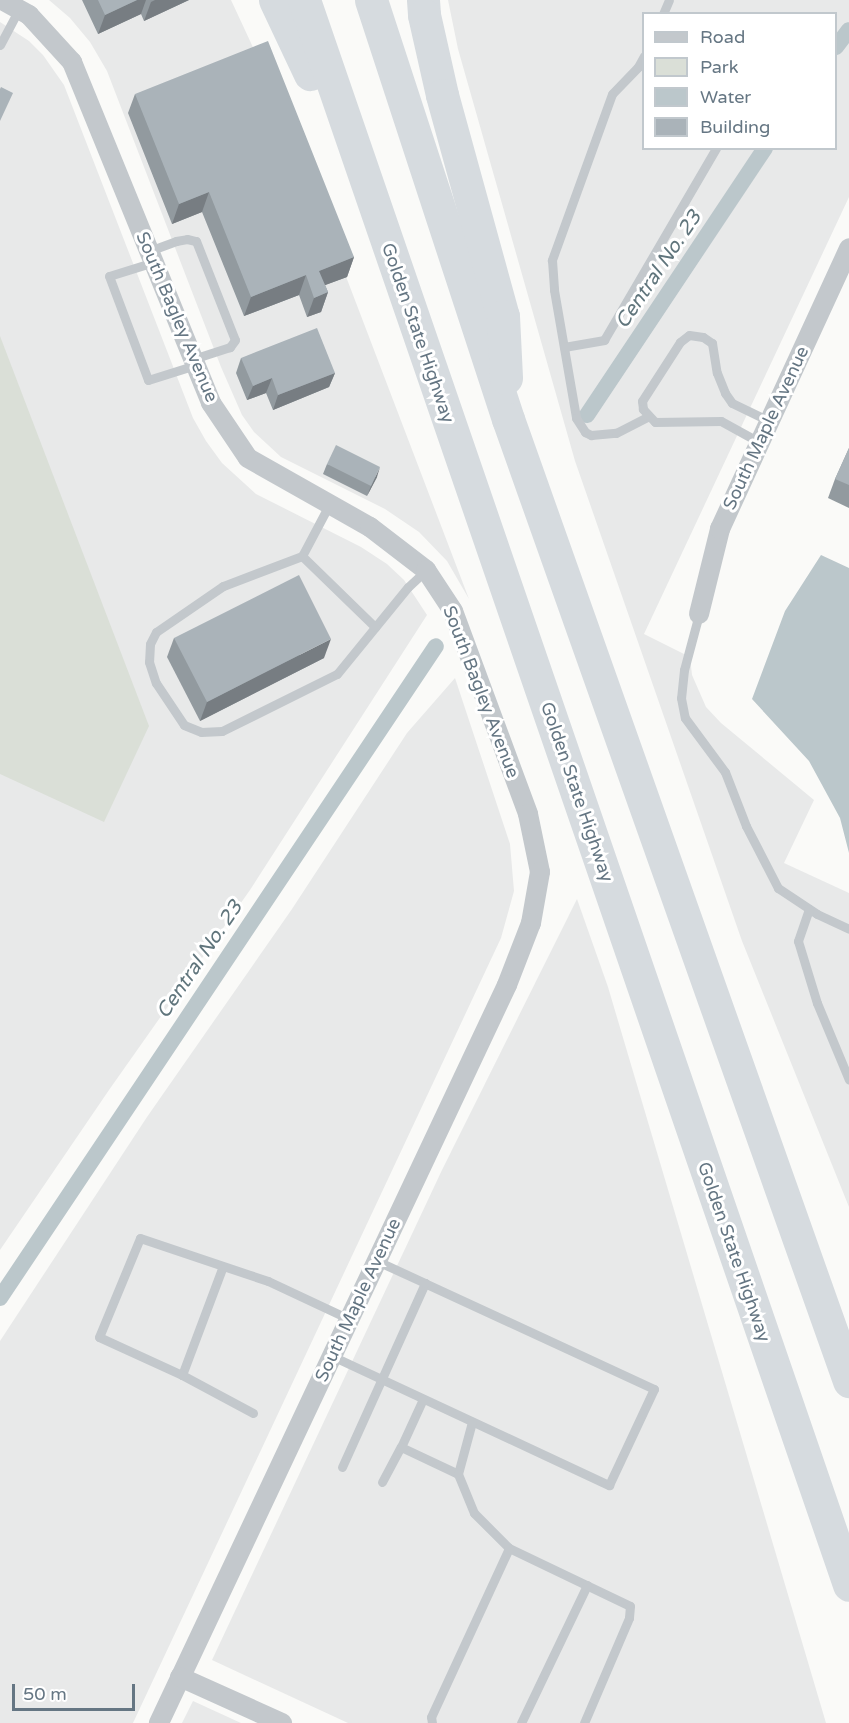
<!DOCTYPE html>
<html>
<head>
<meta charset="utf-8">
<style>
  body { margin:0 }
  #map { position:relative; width:849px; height:1723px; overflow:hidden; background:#fafaf8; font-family:"Varela Round",sans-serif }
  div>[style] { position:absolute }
  .built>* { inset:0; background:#e8e9e9 }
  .green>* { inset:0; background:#dadfd7 }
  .water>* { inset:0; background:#bbc7cb }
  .canal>* { height:16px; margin:-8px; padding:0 8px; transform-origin:8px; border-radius:8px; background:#bbc7cb }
  .service>* { height:9px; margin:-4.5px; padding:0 4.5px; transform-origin:4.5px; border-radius:4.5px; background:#c3c8cc }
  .minor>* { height:20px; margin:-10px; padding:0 10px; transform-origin:10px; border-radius:10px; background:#c3c8cc }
  .motorway>* { height:33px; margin:-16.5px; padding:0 16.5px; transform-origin:16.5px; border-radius:16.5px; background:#d6dbdf }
  .wall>* { inset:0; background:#929a9f }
  .shaded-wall>* { inset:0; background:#777d82 }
  .building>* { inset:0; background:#aab3b9 }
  span { translate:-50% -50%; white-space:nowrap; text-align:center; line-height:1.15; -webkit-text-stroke:6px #fff; paint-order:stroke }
  .street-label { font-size:18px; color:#657683 }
  .water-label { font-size:20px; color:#60757c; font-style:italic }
  .legend { position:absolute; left:642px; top:12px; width:195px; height:138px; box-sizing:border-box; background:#fff; border:2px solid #c1c8cd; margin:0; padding:8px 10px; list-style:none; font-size:18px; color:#657683 }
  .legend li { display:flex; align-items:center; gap:12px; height:30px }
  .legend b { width:30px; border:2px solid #c1c8cd }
  .scale { position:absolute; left:12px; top:1684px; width:123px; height:27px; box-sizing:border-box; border:3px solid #657683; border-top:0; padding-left:8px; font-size:18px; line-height:21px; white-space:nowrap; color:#657683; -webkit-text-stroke:4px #fff; paint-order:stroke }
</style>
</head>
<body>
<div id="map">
  <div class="built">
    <i style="clip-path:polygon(49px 0,231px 0,284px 114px,469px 599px,447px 561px,419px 532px,385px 509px,281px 457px,254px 432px,242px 415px,221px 367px,107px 71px,90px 42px,70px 18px)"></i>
    <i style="clip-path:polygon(evenodd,448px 0,849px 0,849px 197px,644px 634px,690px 657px,692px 675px,706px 707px,721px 723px,814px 800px,784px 863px,849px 893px,849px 1207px,742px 941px,575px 461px,458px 49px,448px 0,644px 14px,836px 14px,836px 148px,644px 148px,644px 14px)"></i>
    <i style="clip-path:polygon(0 22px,29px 41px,43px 55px,64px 85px,193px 418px,206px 441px,222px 463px,256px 494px,361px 547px,387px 564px,404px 580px,427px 615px,250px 890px,109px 1090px,0 1250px)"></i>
    <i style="clip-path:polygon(455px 678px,510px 844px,514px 891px,501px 938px,133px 1723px,0 1723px,0 1341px,147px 1117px,292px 909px,407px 733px)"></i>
    <i style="clip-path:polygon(577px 899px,608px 987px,826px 1723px,348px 1723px,212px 1660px,442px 1170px)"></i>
    <i style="clip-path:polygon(193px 1701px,241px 1723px,182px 1723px)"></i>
  </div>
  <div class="green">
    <i style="clip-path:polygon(0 336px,149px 726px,104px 822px,0 774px)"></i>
  </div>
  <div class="water">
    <i style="clip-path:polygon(821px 555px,849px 568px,849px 853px,840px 818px,809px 761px,752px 699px,785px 611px)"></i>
  </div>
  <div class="canal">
    <i style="left:836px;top:47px;width:21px;rotate:-53deg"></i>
    <i style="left:587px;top:415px;width:321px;rotate:-56.3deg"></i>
    <i style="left:0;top:1298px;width:784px;rotate:-56.23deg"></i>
  </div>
  <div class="service">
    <i style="left:663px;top:14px;width:15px;rotate:-67deg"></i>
    <i style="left:0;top:45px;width:41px;rotate:-62.2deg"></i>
    <i style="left:644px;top:56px;width:13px;rotate:119deg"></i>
    <i style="left:638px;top:67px;width:37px;rotate:134deg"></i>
    <i style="left:612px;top:94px;width:177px;rotate:109.9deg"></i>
    <i style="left:552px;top:260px;width:30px;rotate:86deg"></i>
    <i style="left:554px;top:290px;width:130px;rotate:80.2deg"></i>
    <i style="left:576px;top:418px;width:17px;rotate:57deg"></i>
    <i style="left:585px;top:432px;width:7px;rotate:27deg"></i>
    <i style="left:591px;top:435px;width:25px;rotate:-5deg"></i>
    <i style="left:616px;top:433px;width:35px;rotate:-27deg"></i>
    <i style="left:149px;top:251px;width:29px;rotate:-20deg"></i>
    <i style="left:176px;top:241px;width:11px;rotate:-10deg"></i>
    <i style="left:187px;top:239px;width:9px;rotate:13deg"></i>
    <i style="left:196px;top:241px;width:106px;rotate:68.5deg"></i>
    <i style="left:235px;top:340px;width:9px;rotate:126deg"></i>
    <i style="left:230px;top:347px;width:39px;rotate:162deg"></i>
    <i style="left:154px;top:262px;width:47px;rotate:162.7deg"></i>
    <i style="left:109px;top:276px;width:111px;rotate:69.4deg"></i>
    <i style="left:148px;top:380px;width:50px;rotate:-17.4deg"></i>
    <i style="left:564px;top:347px;width:41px;rotate:-9.9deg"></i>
    <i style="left:604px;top:340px;width:222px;rotate:-59.7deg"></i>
    <i style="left:759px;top:442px;width:43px;rotate:-151.1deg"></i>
    <i style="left:721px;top:421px;width:66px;rotate:179.1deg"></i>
    <i style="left:655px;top:422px;width:18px;rotate:-133deg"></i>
    <i style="left:643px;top:409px;width:8px;rotate:-97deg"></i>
    <i style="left:642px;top:401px;width:70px;rotate:-57.2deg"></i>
    <i style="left:680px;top:342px;width:11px;rotate:-38deg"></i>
    <i style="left:689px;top:335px;width:14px;rotate:8deg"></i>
    <i style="left:703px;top:337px;width:11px;rotate:34deg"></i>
    <i style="left:712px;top:343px;width:30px;rotate:81deg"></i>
    <i style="left:717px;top:373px;width:22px;rotate:68deg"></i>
    <i style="left:725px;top:393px;width:12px;rotate:55deg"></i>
    <i style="left:732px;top:403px;width:41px;rotate:25.9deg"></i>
    <i style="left:329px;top:505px;width:58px;rotate:117.9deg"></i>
    <i style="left:302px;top:556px;width:85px;rotate:159.2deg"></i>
    <i style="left:223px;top:586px;width:81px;rotate:145.5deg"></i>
    <i style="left:156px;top:632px;width:13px;rotate:117deg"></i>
    <i style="left:150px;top:644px;width:18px;rotate:93deg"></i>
    <i style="left:149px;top:662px;width:22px;rotate:72deg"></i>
    <i style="left:156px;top:683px;width:50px;rotate:56.3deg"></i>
    <i style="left:184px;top:725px;width:18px;rotate:22deg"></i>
    <i style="left:201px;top:732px;width:21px;rotate:-3deg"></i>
    <i style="left:222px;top:731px;width:128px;rotate:-26.4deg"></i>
    <i style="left:337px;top:674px;width:112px;rotate:-50.8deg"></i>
    <i style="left:408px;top:587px;width:25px;rotate:-43deg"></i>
    <i style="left:302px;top:556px;width:102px;rotate:44.2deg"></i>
    <i style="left:699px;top:614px;width:58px;rotate:105deg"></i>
    <i style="left:684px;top:670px;width:28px;rotate:96deg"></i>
    <i style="left:681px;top:698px;width:20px;rotate:79deg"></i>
    <i style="left:685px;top:718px;width:67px;rotate:53.5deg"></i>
    <i style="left:725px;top:772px;width:58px;rotate:68.7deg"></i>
    <i style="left:746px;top:826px;width:70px;rotate:62.7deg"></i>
    <i style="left:778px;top:888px;width:47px;rotate:33.7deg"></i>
    <i style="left:817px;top:914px;width:35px;rotate:25deg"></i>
    <i style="left:809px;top:909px;width:34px;rotate:109deg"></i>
    <i style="left:798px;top:941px;width:65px;rotate:73deg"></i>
    <i style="left:817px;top:1003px;width:83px;rotate:67.4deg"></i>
    <i style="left:332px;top:1356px;width:306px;rotate:25deg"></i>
    <i style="left:609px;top:1485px;width:106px;rotate:-64.9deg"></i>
    <i style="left:654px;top:1389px;width:252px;rotate:-155.2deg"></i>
    <i style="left:182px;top:1375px;width:116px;rotate:-69.4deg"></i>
    <i style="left:423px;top:1399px;width:53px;rotate:114.6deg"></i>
    <i style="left:401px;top:1447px;width:63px;rotate:25.3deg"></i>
    <i style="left:253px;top:1413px;width:81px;rotate:-151.8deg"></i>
    <i style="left:182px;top:1375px;width:91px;rotate:-155.4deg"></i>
    <i style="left:99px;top:1337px;width:107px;rotate:-67.5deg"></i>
    <i style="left:140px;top:1238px;width:135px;rotate:18.6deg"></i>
    <i style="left:268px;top:1281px;width:89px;rotate:25.1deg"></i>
    <i style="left:472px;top:1422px;width:54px;rotate:105.1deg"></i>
    <i style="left:458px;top:1474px;width:42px;rotate:67.7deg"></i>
    <i style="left:474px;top:1513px;width:49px;rotate:45deg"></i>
    <i style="left:509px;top:1548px;width:134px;rotate:25.6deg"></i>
    <i style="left:630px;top:1606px;width:12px;rotate:95deg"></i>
    <i style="left:629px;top:1618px;width:114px;rotate:113.2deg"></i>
    <i style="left:342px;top:1467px;width:202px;rotate:-65.7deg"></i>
    <i style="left:425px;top:1283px;width:53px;rotate:-155.4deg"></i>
    <i style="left:382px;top:1482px;width:40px;rotate:-62deg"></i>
    <i style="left:432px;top:1723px;width:6px;rotate:-99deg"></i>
    <i style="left:431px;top:1717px;width:186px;rotate:-65.2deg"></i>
    <i style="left:521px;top:1723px;width:153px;rotate:-64.4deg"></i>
  </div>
  <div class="minor">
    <i style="left:2px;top:0;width:31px;rotate:29deg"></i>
    <i style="left:29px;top:15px;width:64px;rotate:47.5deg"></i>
    <i style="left:72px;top:62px;width:368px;rotate:67.8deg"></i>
    <i style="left:211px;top:403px;width:66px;rotate:56.1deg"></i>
    <i style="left:248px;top:458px;width:140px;rotate:29.5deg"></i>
    <i style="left:370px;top:527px;width:71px;rotate:37.5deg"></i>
    <i style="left:426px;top:570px;width:49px;rotate:56.6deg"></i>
    <i style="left:453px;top:611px;width:216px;rotate:69.7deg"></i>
    <i style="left:528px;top:814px;width:59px;rotate:78.3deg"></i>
    <i style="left:540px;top:872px;width:52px;rotate:100deg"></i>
    <i style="left:531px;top:923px;width:66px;rotate:111.2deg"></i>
    <i style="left:507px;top:985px;width:816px;rotate:115.25deg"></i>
    <i style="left:699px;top:614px;width:88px;rotate:-76.1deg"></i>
    <i style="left:720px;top:529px;width:309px;rotate:-65.3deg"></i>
    <i style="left:180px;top:1677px;width:112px;rotate:24.3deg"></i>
  </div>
  <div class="motorway">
    <i style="left:275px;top:0;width:82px;rotate:64.7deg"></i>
    <i style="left:304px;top:0;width:1676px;rotate:71.02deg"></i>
    <i style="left:371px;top:0;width:441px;rotate:71.9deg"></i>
    <i style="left:508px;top:419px;width:1021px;rotate:70.48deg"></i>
    <i style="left:423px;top:0;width:15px;rotate:86deg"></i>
    <i style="left:424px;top:15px;width:82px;rotate:77.3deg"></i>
    <i style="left:442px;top:95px;width:229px;rotate:74.6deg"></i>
    <i style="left:503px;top:316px;width:62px;rotate:87.2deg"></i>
  </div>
  <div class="wall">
    <i style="clip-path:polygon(82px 0,189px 0,144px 21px,141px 14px,98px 34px)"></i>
    <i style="clip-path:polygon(135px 94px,354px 257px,347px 277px,325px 285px,328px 292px,321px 312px,307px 317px,299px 295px,244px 316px,202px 212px,172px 224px,128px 113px)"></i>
    <i style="clip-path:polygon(241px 358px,335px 373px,329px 387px,273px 410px,266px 393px,247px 400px,236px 373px)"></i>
    <i style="clip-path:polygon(849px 448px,849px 508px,828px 498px,835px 479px)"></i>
    <i style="clip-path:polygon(327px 464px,377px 477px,367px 496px,323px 474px)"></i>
    <i style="clip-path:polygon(174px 638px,324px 658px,200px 721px,167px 657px)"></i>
  </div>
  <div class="shaded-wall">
    <i style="clip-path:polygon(137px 0,146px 0,141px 14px,98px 34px,105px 15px)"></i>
    <i style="clip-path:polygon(155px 0,189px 0,144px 21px,151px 2px)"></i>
    <i style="clip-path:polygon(209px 192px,202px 212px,172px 224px,179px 204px)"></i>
    <i style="clip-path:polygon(354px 257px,347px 277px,312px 290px,319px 271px)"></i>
    <i style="clip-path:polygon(306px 275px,299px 295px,244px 316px,251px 297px)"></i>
    <i style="clip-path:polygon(328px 292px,321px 312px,307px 317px,314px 298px)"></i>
    <i style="clip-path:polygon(335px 373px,329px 387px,273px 410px,278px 395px)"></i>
    <i style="clip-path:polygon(272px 378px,266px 393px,247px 400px,253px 386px)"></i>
    <i style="clip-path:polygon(380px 467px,377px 477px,367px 496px,371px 486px)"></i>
    <i style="clip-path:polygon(331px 639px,324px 658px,200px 721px,207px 702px)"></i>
  </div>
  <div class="building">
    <i style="clip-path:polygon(98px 0,137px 0,105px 15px)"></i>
    <i style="clip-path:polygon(268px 41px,354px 257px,319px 271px,328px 292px,314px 298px,306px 275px,251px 297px,209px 192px,179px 204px,135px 94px)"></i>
    <i style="clip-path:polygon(1px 87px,13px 93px,0 121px,0 89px)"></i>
    <i style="clip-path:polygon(317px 328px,335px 373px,278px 395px,272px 378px,253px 386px,241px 358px)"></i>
    <i style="clip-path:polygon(336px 445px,380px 467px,371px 486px,327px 464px)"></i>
    <i style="clip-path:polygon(849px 448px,849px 485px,835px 479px)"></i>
    <i style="clip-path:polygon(299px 575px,331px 639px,207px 702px,174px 638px)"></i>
  </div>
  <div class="street-label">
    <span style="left:177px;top:317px;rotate:67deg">South Bagley Avenue</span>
    <span style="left:418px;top:333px;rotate:71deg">Golden State Highway</span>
    <span style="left:766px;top:428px;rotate:-65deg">South Maple Avenue</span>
    <span style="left:481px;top:692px;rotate:69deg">South Bagley Avenue</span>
    <span style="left:577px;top:792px;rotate:71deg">Golden State Highway</span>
    <span style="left:734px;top:1252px;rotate:71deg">Golden State Highway</span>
    <span style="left:358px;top:1300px;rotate:-65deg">South Maple Avenue</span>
  </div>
  <div class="water-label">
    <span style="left:659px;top:270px;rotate:-56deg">Central No. 23</span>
    <span style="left:200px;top:960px;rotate:-56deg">Central No. 23</span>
  </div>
  <ul class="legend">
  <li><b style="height:8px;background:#c3c8cc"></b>Road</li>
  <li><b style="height:16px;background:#dadfd7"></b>Park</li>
  <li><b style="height:16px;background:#bbc7cb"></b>Water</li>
  <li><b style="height:16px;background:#aab3b9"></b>Building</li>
  </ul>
  <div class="scale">50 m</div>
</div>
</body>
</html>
